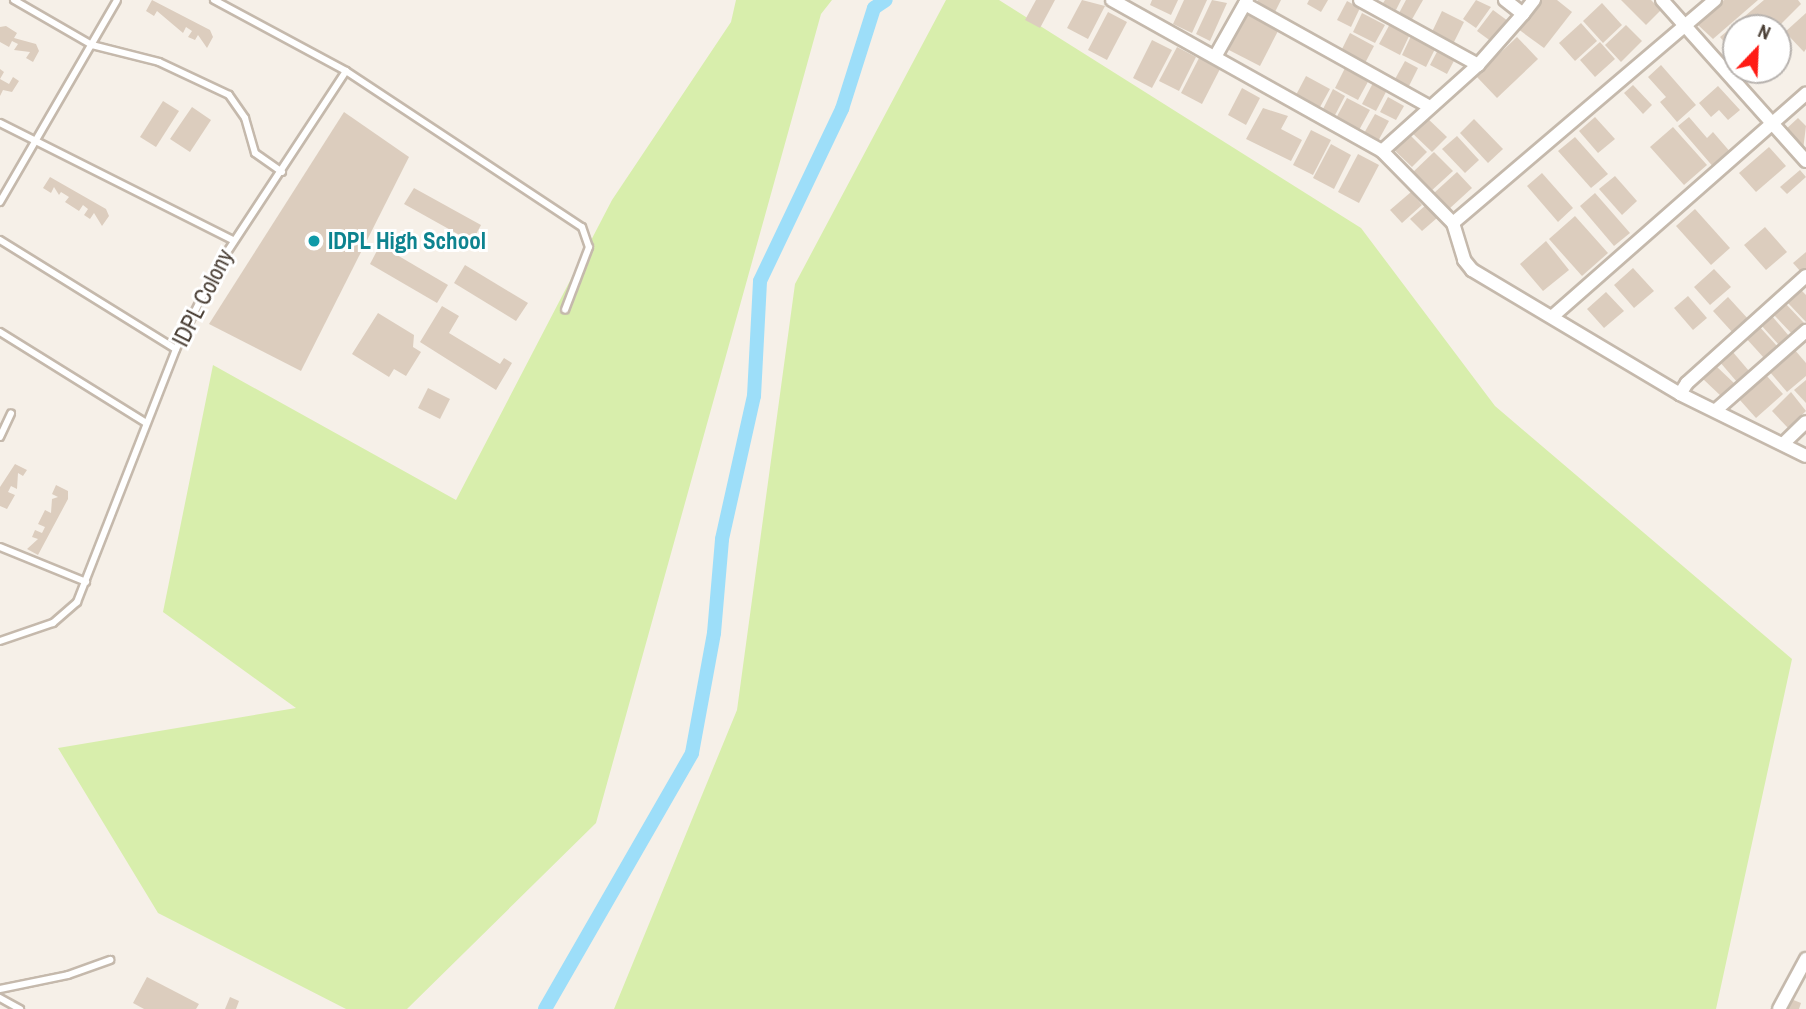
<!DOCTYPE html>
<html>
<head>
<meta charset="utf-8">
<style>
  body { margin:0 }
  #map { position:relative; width:1806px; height:1009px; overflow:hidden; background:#f6f0e8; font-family:"Archivo Narrow",sans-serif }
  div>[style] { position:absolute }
  .green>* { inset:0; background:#d8eeac }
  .canal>* { height:14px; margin:-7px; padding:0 7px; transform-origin:7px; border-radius:7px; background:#9ddef9 }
  .building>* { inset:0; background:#dccdbe }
  .roads { filter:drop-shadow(2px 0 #c5b9ac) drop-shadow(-2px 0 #c5b9ac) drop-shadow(0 2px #c5b9ac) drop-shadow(0 -2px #c5b9ac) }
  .lane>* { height:6px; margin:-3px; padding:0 3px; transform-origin:3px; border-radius:3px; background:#fff }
  .street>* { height:12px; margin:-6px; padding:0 6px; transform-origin:6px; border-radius:6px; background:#fff }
  .dots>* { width:19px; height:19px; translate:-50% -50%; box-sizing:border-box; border:4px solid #fff; border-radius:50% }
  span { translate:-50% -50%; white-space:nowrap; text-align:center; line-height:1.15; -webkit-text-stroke:6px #fff; paint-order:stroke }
  .culture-label { font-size:23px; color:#0d838f; font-weight:700 }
  .left { translate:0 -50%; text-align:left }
  .street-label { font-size:23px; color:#4a3f35 }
  .north { position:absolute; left:1722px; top:14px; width:70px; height:70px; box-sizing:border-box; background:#fff; border:2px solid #b7b2ae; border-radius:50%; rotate:23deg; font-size:19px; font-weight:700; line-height:28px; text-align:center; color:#4a3f35 }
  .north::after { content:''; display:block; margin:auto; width:24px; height:32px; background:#ff1c15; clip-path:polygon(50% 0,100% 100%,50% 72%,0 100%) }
</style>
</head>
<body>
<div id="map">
  <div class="green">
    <i style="clip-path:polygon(736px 0,832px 0,821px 14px,596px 823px,407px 1009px,346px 1009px,158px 913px,58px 748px,296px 708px,163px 612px,213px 365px,456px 500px,612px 200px,731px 22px)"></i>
    <i style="clip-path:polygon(946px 0,999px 0,1361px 228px,1495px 406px,1792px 659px,1716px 1009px,614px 1009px,737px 710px,795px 284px)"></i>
  </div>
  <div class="canal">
    <i style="left:545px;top:1009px;width:295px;rotate:-60.1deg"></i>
    <i style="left:692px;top:753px;width:122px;rotate:-79.6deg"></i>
    <i style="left:714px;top:633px;width:94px;rotate:-85.1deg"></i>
    <i style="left:722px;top:539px;width:147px;rotate:-77.4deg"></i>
    <i style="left:754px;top:396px;width:115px;rotate:-87deg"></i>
    <i style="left:760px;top:281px;width:191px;rotate:-64.5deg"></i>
    <i style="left:842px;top:109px;width:106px;rotate:-72.4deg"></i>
    <i style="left:874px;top:8px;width:14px;rotate:-34deg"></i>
  </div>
  <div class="building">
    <i style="clip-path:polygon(152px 0,210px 30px,213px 37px,207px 48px,198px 35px,195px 40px,188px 37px,192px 31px,186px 27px,183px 33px,157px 11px,154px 16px,146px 11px)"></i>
    <i style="clip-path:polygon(1036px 0,1055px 0,1040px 28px,1025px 20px)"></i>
    <i style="clip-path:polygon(1082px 0,1105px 6px,1088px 39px,1067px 28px)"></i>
    <i style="clip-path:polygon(1152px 0,1178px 0,1171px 15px,1150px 5px)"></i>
    <i style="clip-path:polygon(1184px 0,1207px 0,1192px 33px,1173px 24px)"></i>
    <i style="clip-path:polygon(1212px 0,1227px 3px,1210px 41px,1196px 34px)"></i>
    <i style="clip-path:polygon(1258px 0,1281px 0,1274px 14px,1255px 4px)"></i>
    <i style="clip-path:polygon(1309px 0,1328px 0,1321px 12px,1307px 4px)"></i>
    <i style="clip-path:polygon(1385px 0,1401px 0,1396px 10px,1383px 3px)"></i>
    <i style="clip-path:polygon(1406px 0,1423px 0,1411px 21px,1398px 15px)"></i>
    <i style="clip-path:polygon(1476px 0,1491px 7px,1476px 28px,1463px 19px)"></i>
    <i style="clip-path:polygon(1540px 0,1557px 0,1572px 12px,1544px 48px,1518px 29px)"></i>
    <i style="clip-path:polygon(1621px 0,1651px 0,1661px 10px,1646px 25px)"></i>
    <i style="clip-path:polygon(1724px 0,1758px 0,1713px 39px,1697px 24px)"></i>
    <i style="clip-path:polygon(1764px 0,1798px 0,1801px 4px,1777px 28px,1736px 28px,1736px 56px,1720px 37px)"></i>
    <i style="clip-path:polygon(1347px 1px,1360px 8px,1351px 27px,1337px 20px)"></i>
    <i style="clip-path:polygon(1602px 3px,1622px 25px,1603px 43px,1583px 21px)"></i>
    <i style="clip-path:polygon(1493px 10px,1508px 21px,1492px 42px,1477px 31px)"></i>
    <i style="clip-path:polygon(1442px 11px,1464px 22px,1453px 44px,1431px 34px)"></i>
    <i style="clip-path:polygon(1108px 12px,1127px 22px,1107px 60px,1088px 50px)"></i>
    <i style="clip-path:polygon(1246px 12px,1279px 29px,1260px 66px,1227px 49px)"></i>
    <i style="clip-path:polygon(1362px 13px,1385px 25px,1375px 43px,1353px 32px)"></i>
    <i style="clip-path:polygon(1806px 13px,1806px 49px,1804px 52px,1785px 32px)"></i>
    <i style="clip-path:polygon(1391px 22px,1411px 32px,1400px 55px,1379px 44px)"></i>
    <i style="clip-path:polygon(1581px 23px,1597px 41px,1575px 61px,1559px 43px)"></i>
    <i style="clip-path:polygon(1626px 25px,1642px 41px,1621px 62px,1605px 45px)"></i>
    <i style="clip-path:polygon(6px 26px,17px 33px,14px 38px,36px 44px,39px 51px,33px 62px,26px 58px,30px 52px,14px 50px,18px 44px,12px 41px,9px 47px,0 42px,0 27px)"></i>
    <i style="clip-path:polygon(1350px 33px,1374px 46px,1364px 65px,1340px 53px)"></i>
    <i style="clip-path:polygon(1412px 34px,1436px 47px,1426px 67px,1402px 55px)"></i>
    <i style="clip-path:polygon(1517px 37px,1538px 59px,1497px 98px,1476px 76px)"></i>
    <i style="clip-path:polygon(1152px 40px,1172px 50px,1152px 88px,1133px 78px)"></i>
    <i style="clip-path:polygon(1600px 42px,1615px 59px,1595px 77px,1580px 60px)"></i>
    <i style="clip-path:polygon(1177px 47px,1196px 57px,1179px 91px,1159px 81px)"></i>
    <i style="clip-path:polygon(1439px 48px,1456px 57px,1447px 74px,1430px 65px)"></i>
    <i style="clip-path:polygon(1199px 58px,1220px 69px,1202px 104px,1181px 93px)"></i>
    <i style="clip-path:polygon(1405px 61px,1418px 68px,1409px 86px,1395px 79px)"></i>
    <i style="clip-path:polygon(1661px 65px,1696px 105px,1677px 122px,1660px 102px,1666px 97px,1648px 77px)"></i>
    <i style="clip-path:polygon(1346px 66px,1370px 78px,1358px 100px,1335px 88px)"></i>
    <i style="clip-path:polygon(0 69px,4px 72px,0 79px,9px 84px,13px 77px,19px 81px,12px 92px,3px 90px,0 96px)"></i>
    <i style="clip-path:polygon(1306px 76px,1330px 89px,1320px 107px,1296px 95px)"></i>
    <i style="clip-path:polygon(1373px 83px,1387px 90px,1376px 111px,1362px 104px)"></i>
    <i style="clip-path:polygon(1633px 85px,1652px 105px,1643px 114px,1624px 93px)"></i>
    <i style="clip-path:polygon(1718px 86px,1740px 110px,1728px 120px,1719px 110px,1711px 117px,1699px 103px)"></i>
    <i style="clip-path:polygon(1242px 88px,1260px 98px,1246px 125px,1228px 115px)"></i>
    <i style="clip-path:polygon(1333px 89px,1345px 96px,1334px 117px,1322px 111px)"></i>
    <i style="clip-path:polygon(1388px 97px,1404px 106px,1396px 120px,1380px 112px)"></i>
    <i style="clip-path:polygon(1347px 98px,1370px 110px,1358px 132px,1335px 120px)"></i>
    <i style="clip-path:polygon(163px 101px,179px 111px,156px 147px,140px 137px)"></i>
    <i style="clip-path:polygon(192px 107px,211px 120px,190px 152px,170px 139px)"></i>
    <i style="clip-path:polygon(1263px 108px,1288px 116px,1281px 129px,1302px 140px,1291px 161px,1246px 139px)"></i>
    <i style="clip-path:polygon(344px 112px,409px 157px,301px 371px,209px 324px)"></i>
    <i style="clip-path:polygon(1375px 114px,1389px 121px,1377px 143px,1363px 135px)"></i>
    <i style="clip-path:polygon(1424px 115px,1447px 137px,1432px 152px,1409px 130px)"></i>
    <i style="clip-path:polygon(1595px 117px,1615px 139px,1598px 153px,1579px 131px)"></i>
    <i style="clip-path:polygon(1689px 117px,1707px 138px,1713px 132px,1732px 154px,1715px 169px,1678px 126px)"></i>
    <i style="clip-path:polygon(1798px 118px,1806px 126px,1803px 150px,1785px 130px)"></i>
    <i style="clip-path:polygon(1474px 119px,1503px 149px,1488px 163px,1460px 133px)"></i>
    <i style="clip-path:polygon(1673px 127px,1707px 165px,1684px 185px,1650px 147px)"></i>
    <i style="clip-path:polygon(1311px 130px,1331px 140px,1313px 175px,1293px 165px)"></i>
    <i style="clip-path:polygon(1407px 132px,1427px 152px,1412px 167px,1391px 147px)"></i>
    <i style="clip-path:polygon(1457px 136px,1479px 160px,1465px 173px,1442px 149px)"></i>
    <i style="clip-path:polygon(1575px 137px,1608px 174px,1591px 188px,1558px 151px)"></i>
    <i style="clip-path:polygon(1331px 144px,1351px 155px,1334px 189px,1313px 178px)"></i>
    <i style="clip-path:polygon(1769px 147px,1786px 166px,1756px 192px,1739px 173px)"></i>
    <i style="clip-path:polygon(1434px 152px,1453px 171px,1430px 192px,1412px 173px)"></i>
    <i style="clip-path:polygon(1358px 154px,1379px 165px,1359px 203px,1338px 192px)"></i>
    <i style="clip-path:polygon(1800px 170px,1806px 177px,1787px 194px,1780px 187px)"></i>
    <i style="clip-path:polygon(1457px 172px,1472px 188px,1449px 209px,1434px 193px)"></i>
    <i style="clip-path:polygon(1542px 173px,1573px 208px,1558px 222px,1527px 186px)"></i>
    <i style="clip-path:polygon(1615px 176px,1637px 201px,1622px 215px,1599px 189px)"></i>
    <i style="clip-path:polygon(50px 177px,106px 209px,109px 216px,102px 226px,94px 213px,90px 219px,84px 215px,88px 209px,83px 205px,79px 211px,65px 202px,69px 197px,61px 192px,59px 195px,54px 187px,51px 193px,43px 188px)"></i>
    <i style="clip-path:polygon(414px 188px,481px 225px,472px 242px,404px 204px)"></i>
    <i style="clip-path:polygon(1411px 192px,1422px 205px,1402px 223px,1390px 210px)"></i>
    <i style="clip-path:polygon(1595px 193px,1630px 233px,1614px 246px,1580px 206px)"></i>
    <i style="clip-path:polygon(1426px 205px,1437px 218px,1422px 231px,1410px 219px)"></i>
    <i style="clip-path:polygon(1695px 209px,1730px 248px,1711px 265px,1676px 226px)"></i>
    <i style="clip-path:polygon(1575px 216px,1608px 253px,1582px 276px,1549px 239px)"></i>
    <i style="clip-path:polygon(1765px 227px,1787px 252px,1766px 270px,1744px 245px)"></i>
    <i style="clip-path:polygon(1546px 241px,1569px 270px,1543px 291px,1520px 264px)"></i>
    <i style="clip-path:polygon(380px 245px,448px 285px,437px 303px,370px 264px)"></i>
    <i style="clip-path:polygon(1806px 252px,1806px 268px,1801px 272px,1793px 263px)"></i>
    <i style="clip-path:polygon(465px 265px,528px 303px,516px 321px,454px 283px)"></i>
    <i style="clip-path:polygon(1633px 268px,1654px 291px,1634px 308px,1614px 285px)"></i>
    <i style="clip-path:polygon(1714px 269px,1731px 287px,1710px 305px,1694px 287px)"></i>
    <i style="clip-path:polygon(1801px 290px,1806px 295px,1806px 322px,1788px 303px)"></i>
    <i style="clip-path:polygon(1606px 292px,1624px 311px,1604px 328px,1587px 309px)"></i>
    <i style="clip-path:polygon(1688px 296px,1707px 318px,1693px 330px,1674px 308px)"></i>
    <i style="clip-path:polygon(1728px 297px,1749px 320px,1733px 333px,1713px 311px)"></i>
    <i style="clip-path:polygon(1785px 303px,1805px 324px,1793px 335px,1773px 314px)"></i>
    <i style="clip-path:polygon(442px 306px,459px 316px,449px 333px,500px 364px,504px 358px,512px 363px,496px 390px,420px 342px)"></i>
    <i style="clip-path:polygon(378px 313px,414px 335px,413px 347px,421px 352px,406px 376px,394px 369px,389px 377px,352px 354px)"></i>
    <i style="clip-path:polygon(1772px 316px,1789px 336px,1779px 345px,1761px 325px)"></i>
    <i style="clip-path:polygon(1758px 325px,1777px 346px,1764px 358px,1745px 337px)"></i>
    <i style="clip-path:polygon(1794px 349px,1806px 363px,1806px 376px,1787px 392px,1769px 371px)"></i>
    <i style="clip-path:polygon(1732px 351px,1749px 371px,1737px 382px,1719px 361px)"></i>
    <i style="clip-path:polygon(1716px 366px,1735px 384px,1722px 397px,1703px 379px)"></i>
    <i style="clip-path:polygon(1766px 375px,1783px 394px,1756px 418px,1739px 399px)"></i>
    <i style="clip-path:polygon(1806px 380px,1806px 403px,1794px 390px)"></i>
    <i style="clip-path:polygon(428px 388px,450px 399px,440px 419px,418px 408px)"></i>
    <i style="clip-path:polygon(1791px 392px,1806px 411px,1788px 428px,1772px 411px)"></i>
    <i style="clip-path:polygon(15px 464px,27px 470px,23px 476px,18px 473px,17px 489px,11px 486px,8px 492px,15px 495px,7px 509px,0 506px,0 487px)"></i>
    <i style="clip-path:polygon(56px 485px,68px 491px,68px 499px,38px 555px,27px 549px,38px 539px,32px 537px,35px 530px,42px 533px,45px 527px,38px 524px,45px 510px,51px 513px,52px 499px,58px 497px,52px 494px)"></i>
    <i style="clip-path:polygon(147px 977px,199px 1004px,196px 1009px,144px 1009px,133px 1003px)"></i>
    <i style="clip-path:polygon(230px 997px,239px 1001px,236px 1009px,225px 1009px)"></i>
    <i style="clip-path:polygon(1791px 999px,1801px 1003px,1799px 1009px,1787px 1009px)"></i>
  </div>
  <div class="roads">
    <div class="lane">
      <i style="left:14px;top:0;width:90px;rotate:30deg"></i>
      <i style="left:92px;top:45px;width:69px;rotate:14.2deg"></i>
      <i style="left:159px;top:62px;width:77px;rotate:25.2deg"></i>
      <i style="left:229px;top:95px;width:28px;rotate:55deg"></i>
      <i style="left:245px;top:118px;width:36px;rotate:74deg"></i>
      <i style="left:255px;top:153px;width:33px;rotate:35deg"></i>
      <i style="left:346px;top:71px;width:283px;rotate:33.5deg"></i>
      <i style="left:582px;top:227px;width:21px;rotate:71deg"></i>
      <i style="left:589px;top:247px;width:67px;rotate:110.9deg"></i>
      <i style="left:0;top:123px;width:261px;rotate:26.7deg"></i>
      <i style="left:0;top:202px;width:233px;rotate:-59.9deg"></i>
      <i style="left:0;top:240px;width:207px;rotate:31.8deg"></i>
      <i style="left:0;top:332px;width:172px;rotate:31.9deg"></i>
      <i style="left:0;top:437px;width:26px;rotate:-65deg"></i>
      <i style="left:0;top:547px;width:93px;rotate:22.1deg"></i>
      <i style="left:0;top:641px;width:56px;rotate:-18.8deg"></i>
      <i style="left:53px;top:623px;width:32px;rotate:-41deg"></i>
      <i style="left:77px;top:602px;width:272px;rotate:-68.6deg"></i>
      <i style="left:176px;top:349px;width:89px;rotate:-63.4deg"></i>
      <i style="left:216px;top:269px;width:237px;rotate:-56.7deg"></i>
      <i style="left:346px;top:71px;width:150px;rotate:-151.7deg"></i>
      <i style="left:0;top:989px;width:69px;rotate:-11.6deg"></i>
      <i style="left:68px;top:975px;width:45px;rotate:-19.7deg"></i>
      <i style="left:0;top:998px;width:23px;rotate:29deg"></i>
    </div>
    <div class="street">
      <i style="left:1112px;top:0;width:309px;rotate:29.2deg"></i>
      <i style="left:1382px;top:151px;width:101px;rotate:45.4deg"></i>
      <i style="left:1453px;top:223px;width:344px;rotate:-40.4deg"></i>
      <i style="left:1360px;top:0;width:135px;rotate:28.8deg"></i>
      <i style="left:1662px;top:0;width:216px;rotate:48.2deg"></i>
      <i style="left:1245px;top:4px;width:210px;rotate:29.1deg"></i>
      <i style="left:1523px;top:14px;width:18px;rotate:-52deg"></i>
      <i style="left:1215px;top:57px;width:65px;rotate:-60.7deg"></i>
      <i style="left:1382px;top:151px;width:129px;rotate:-41.9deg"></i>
      <i style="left:1478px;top:65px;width:68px;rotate:-48.6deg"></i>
      <i style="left:1523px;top:14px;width:23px;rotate:-142deg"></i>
      <i style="left:1453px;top:223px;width:39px;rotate:73deg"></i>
      <i style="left:1464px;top:260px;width:13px;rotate:51deg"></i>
      <i style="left:1472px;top:270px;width:242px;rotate:30.8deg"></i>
      <i style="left:1680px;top:394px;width:13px;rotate:-58deg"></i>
      <i style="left:1687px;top:383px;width:160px;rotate:-42deg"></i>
      <i style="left:1553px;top:316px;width:337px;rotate:-41.3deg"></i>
      <i style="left:1680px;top:394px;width:140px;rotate:26.2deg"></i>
      <i style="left:1716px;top:410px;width:120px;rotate:-41.3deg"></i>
      <i style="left:1784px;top:443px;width:30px;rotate:-44deg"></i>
      <i style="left:1779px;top:1009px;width:57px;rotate:-61.6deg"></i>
    </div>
  </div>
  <div class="dots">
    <i style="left:314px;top:241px;background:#0f9aa8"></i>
  </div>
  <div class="culture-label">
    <span class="left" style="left:328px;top:241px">IDPL High School</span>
  </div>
  <div class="street-label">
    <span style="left:203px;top:298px;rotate:-63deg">IDPL Colony</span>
  </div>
  <div class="north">N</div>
</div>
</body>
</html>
